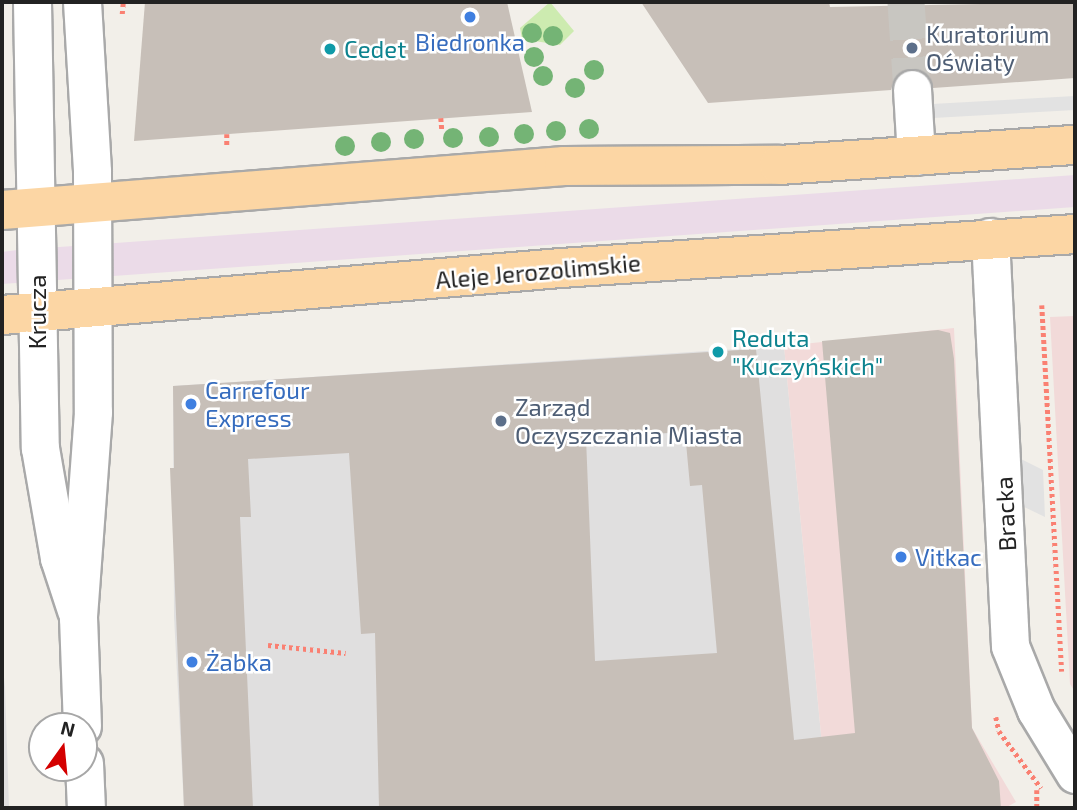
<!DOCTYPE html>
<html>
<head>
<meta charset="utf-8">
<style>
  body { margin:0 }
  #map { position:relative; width:1077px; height:810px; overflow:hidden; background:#f2efe9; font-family:"Exo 2",sans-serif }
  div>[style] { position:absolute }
  .residential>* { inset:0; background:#e0dfdf }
  .commercial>* { inset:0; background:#f2dad9 }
  .industrial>* { inset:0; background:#ebdbe8 }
  .grass>* { inset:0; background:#cdebb0 }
  .parking>* { inset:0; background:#e2e2e2 }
  .building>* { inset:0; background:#c7bfb8 }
  .minor-tunnel>* { height:37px; margin-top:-18.5px; transform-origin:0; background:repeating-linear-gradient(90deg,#c8c6c1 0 37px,transparent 0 55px) }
  .path>* { height:4.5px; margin-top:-2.25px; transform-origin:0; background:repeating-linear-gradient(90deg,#fa8072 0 3.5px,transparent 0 7px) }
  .roads { filter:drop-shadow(2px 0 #a9a9a9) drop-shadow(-2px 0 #a9a9a9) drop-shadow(0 2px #a9a9a9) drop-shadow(0 -2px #a9a9a9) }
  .minor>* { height:37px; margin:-18.5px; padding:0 18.5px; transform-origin:18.5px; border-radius:18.5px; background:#fff }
  .major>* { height:38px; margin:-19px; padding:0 19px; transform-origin:19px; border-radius:19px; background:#fcd6a4 }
  .trees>* { width:20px; height:20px; margin:-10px; border-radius:50%; background:#74b475 }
  .dots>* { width:19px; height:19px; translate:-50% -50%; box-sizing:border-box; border:4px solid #fff; border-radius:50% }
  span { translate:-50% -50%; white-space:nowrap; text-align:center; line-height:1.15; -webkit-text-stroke:5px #fff; paint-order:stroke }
  .service-label { font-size:24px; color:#4e5e75 }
  .left { translate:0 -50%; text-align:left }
  .shop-label { font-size:24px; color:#366cbe }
  .culture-label { font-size:24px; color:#0d838f }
  .street-label { font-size:24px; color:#222 }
  .frame { position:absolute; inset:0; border:4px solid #222; pointer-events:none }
  .north { position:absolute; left:28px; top:712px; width:70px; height:70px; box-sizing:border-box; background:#fff; border:2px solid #a7a7a7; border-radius:50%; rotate:15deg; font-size:19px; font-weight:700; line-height:28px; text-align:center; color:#222 }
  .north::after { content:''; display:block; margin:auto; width:24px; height:32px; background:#d40000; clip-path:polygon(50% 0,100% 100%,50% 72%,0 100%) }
</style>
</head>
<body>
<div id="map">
  <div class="residential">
    <i style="clip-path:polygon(784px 346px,828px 808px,184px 808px,174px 616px,173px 386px)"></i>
    <i style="clip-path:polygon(2px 658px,5px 687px,9px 808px,2px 808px)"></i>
  </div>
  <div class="commercial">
    <i style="clip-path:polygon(1075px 316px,1075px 692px,1070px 684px,1050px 317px)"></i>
    <i style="clip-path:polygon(954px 328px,972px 728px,1016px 802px,1005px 808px,828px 808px,784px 346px)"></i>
  </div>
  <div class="industrial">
    <i style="clip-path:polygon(1075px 175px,1075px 207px,2px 284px,2px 252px,17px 250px)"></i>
  </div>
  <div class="grass">
    <i style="clip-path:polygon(550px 2px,574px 31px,560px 45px,522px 39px,520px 28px)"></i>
  </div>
  <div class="parking">
    <i style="clip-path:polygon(1075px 96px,1075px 110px,933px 118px,932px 104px)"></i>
    <i style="clip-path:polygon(1015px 456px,1043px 470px,1045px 517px,1018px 504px)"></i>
  </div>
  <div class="building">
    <i style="clip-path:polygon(145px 2px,507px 2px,532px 112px,134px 141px)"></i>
    <i style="clip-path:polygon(641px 2px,829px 2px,830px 7px,1075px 2px,1075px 78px,933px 88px,922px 71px,910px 68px,894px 79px,891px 90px,708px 103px)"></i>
    <i style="clip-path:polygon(evenodd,938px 330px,950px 333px,954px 359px,972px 728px,999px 781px,1001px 808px,379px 808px,375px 633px,361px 634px,349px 453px,248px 459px,251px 517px,240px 517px,253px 808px,184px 808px,170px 468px,174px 468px,173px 386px,756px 349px,794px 740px,855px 733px,822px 341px,938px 330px,685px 432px,690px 486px,702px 485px,717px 653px,595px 661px,586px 438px,685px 432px)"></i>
  </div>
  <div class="minor-tunnel">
    <i style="left:906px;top:2px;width:87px;rotate:86.1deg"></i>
  </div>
  <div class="path">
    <i style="left:122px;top:14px;width:12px;rotate:-85deg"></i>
    <i style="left:441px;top:118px;width:12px;rotate:85deg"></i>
    <i style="left:227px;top:134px;width:11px;rotate:90deg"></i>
    <i style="left:1042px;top:305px;width:367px;rotate:86.9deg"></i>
    <i style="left:268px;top:645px;width:78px;rotate:5.9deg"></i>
    <i style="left:996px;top:717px;width:14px;rotate:78deg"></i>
    <i style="left:999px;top:731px;width:71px;rotate:53.6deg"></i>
    <i style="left:1037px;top:790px;width:18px;rotate:90deg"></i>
  </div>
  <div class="roads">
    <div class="minor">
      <i style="left:32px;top:2px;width:446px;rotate:89deg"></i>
      <i style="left:40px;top:448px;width:112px;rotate:80.2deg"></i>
      <i style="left:59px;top:558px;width:55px;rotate:71.9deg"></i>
      <i style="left:82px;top:2px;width:170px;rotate:86.6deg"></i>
      <i style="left:92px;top:172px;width:240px;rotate:89.8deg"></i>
      <i style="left:93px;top:412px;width:206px;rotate:94.2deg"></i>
      <i style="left:78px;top:617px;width:109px;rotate:87.9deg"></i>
      <i style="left:912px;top:89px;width:67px;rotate:86.6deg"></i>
      <i style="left:990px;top:237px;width:409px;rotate:87.2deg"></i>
      <i style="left:1010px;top:646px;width:69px;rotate:67.9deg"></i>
      <i style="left:1036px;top:710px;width:75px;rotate:58.6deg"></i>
      <i style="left:84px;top:763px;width:45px;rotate:87.5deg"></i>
    </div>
    <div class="major">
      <i style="left:2px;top:210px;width:564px;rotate:-4.48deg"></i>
      <i style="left:564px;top:166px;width:215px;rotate:-0.3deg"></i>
      <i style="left:779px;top:165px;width:297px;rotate:-3.9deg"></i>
      <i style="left:2px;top:315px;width:561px;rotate:-4.81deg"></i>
      <i style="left:561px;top:268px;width:515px;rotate:-3.78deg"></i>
    </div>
  </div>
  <div class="trees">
    <i style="left:532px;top:33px"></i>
    <i style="left:553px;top:36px"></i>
    <i style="left:534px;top:57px"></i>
    <i style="left:594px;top:70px"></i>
    <i style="left:543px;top:76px"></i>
    <i style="left:575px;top:88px"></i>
    <i style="left:589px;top:129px"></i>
    <i style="left:556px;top:131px"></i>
    <i style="left:524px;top:134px"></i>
    <i style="left:489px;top:137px"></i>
    <i style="left:453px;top:138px"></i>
    <i style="left:414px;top:139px"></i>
    <i style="left:381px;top:142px"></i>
    <i style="left:345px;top:146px"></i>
  </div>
  <div class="dots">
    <i style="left:470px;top:17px;background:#3f7fe0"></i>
    <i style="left:912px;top:48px;background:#5c6f8a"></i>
    <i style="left:330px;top:49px;background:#0f9aa8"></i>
    <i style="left:718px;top:352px;background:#0f9aa8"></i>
    <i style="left:191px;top:404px;background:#3f7fe0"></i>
    <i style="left:501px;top:421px;background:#5c6f8a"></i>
    <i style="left:901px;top:557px;background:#3f7fe0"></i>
    <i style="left:192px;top:662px;background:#3f7fe0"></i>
  </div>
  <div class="service-label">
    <span class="left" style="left:926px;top:48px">Kuratorium<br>Oświaty</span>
    <span class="left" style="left:515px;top:421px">Zarząd<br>Oczyszczania Miasta</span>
  </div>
  <div class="shop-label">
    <span style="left:470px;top:42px">Biedronka</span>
    <span class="left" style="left:205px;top:404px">Carrefour<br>Express</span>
    <span class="left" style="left:915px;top:557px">Vitkac</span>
    <span class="left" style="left:206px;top:662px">Żabka</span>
  </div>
  <div class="culture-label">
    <span class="left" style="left:344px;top:49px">Cedet</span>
    <span class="left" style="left:732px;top:352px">Reduta<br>"Kuczyńskich"</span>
  </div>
  <div class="street-label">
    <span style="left:538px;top:271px;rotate:-5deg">Aleje Jerozolimskie</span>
    <span style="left:37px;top:312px;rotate:-90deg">Krucza</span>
    <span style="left:1005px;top:514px;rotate:-93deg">Bracka</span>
  </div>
  <div class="frame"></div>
  <div class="north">N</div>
</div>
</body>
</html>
